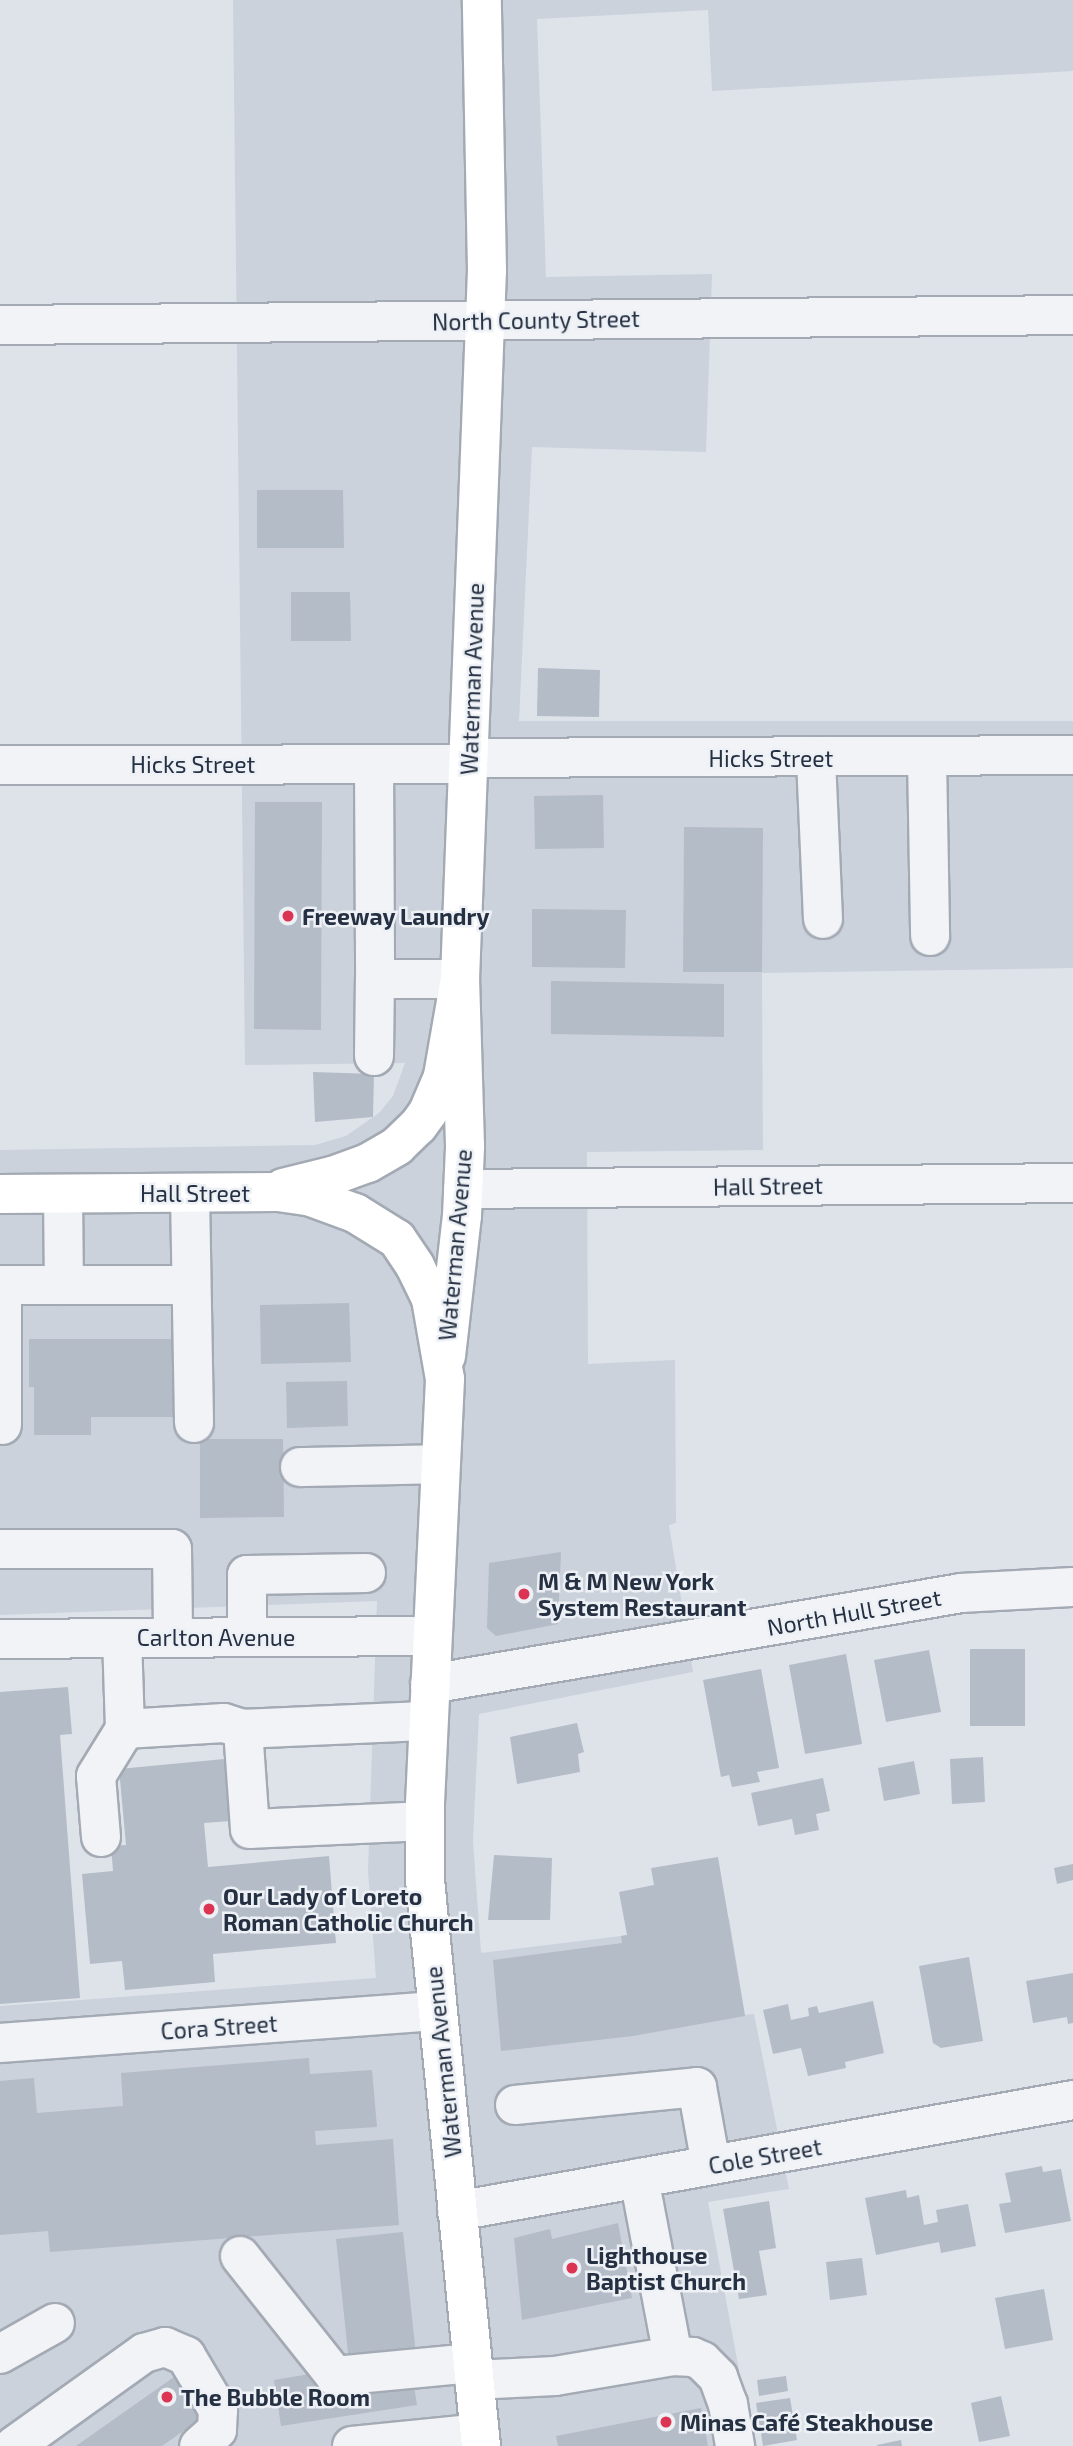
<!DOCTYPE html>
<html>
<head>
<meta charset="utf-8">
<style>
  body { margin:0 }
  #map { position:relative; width:1073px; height:2446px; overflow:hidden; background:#dee3e9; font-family:"Exo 2",sans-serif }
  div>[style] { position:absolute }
  .built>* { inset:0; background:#cbd2db }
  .building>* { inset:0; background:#b4bcc7 }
  .roads { filter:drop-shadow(2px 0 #a3aab4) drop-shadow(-2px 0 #a3aab4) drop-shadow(0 2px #a3aab4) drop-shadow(0 -2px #a3aab4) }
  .minor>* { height:38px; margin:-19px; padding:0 19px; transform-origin:19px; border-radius:19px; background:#f1f3f7 }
  .major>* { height:38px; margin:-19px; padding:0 19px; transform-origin:19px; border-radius:19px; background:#fff }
  .highway>* { height:38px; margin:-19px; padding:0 19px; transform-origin:19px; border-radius:19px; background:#fff }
  .dots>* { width:19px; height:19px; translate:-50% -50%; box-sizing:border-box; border:4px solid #edf1f6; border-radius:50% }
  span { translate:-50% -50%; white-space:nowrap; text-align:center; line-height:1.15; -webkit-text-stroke:5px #edf1f6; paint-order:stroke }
  .street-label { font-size:23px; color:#253042 }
  .poi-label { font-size:23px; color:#253042; font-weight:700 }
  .left { translate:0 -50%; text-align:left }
</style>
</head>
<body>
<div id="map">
  <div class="built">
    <i style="clip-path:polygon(233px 0,1073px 0,1073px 71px,712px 91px,708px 10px,537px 19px,546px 277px,712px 274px,706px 452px,532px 447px,519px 721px,1073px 721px,1073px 968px,762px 973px,763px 1150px,587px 1152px,588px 1364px,675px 1360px,676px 1523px,669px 1525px,693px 1672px,479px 1714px,473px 1841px,481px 1953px,621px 1936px,729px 1918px,745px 2015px,754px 2014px,789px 2189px,708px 2202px,753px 2446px,0 2446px,0 2006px,376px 1978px,368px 1871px,377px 1601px,0 1615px,0 1150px,315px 1145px,346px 1136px,379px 1113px,393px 1096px,405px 1063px,245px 1065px)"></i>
  </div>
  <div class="building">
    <i style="clip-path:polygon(257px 490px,343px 490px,344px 548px,257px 548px)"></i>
    <i style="clip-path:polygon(291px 592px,350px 592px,351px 641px,291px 641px)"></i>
    <i style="clip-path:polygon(538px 668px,600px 670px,599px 717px,537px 716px)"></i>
    <i style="clip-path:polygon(603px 795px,604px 848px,535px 849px,534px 796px)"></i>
    <i style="clip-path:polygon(255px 802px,322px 802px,321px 1030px,254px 1029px)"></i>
    <i style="clip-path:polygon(684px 827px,763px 828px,762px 972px,683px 972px)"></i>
    <i style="clip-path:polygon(532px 909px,626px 910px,625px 968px,532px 967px)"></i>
    <i style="clip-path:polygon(551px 981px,724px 984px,724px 1037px,551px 1034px)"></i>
    <i style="clip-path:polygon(313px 1072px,374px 1074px,373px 1117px,315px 1122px)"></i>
    <i style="clip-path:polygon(349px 1303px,351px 1362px,261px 1364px,260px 1305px)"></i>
    <i style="clip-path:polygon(29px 1339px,178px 1339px,178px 1417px,91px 1417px,91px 1435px,34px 1435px,34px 1387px,29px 1387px)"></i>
    <i style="clip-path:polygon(347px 1381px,348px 1426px,287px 1428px,286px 1382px)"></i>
    <i style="clip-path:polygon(200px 1439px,283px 1439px,284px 1517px,200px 1518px)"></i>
    <i style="clip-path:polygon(561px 1552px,558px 1624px,496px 1636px,487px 1628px,489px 1563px)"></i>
    <i style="clip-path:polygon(970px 1649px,1025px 1649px,1025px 1726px,970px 1726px)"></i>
    <i style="clip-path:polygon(929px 1650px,941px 1712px,886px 1722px,874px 1660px)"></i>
    <i style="clip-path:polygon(846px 1654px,862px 1744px,805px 1754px,789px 1665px)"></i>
    <i style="clip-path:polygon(761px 1669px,779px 1768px,757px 1772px,760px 1782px,732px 1787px,729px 1775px,721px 1777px,703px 1680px)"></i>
    <i style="clip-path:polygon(68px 1687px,72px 1734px,60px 1735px,80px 1998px,0 2004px,0 1692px)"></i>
    <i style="clip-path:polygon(577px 1723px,584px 1752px,578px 1754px,580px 1772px,517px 1784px,510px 1737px)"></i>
    <i style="clip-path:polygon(983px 1757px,985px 1802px,952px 1804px,950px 1759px)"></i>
    <i style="clip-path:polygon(224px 1759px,230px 1821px,204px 1823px,208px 1867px,329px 1856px,336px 1943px,213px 1954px,215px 1982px,125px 1990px,122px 1961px,90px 1964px,82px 1874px,113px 1871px,111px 1846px,126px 1845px,119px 1769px)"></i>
    <i style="clip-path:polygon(914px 1761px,920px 1794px,884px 1801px,878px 1768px)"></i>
    <i style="clip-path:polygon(823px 1778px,830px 1811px,816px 1814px,819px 1830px,795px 1835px,792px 1819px,758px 1826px,751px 1793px)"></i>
    <i style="clip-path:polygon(494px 1855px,552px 1858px,550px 1920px,488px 1920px)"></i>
    <i style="clip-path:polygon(718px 1857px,745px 2016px,633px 2036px,501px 2051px,493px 1960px,622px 1943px,621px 1936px,627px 1935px,619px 1892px,654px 1885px,651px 1868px)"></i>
    <i style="clip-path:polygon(1073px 1864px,1073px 1880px,1057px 1884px,1054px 1868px)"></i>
    <i style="clip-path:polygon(969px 1957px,983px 2041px,941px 2048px,933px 2043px,919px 1966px)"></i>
    <i style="clip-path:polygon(1073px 1973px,1073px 2023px,1068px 2024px,1067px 2017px,1033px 2023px,1026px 1981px)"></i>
    <i style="clip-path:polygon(873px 2001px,884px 2053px,845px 2062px,846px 2068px,808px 2076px,801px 2048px,773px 2054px,763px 2010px,788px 2004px,791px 2020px,809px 2016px,808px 2008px,817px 2006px,819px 2013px)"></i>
    <i style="clip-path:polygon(309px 2058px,310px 2074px,372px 2070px,377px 2127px,315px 2131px,316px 2145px,393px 2139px,399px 2225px,50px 2252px,48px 2231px,0 2235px,0 2081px,34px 2078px,37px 2113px,123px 2106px,121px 2073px)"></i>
    <i style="clip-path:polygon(1042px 2166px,1043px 2172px,1061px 2169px,1071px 2221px,1005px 2233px,999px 2204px,1011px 2202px,1005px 2173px)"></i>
    <i style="clip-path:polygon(906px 2190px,907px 2198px,919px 2195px,924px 2225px,938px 2222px,936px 2210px,968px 2204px,976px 2246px,941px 2253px,939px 2242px,876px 2255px,865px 2198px)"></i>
    <i style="clip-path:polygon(769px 2201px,776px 2248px,759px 2251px,767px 2295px,739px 2299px,723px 2209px)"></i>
    <i style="clip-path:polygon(618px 2223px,632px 2298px,522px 2320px,514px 2238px,550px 2229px,552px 2239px)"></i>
    <i style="clip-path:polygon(403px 2232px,416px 2355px,349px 2362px,336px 2239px)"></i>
    <i style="clip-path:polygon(862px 2258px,867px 2295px,830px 2300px,826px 2262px)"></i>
    <i style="clip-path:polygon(1044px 2289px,1053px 2340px,1005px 2349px,995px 2298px)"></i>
    <i style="clip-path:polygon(316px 2373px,319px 2395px,413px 2380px,417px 2405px,281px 2426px,274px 2380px)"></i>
    <i style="clip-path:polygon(786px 2376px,788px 2391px,759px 2396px,757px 2380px)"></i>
    <i style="clip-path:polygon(174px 2377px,202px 2418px,162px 2446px,76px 2446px)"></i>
    <i style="clip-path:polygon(1001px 2396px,1010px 2436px,979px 2442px,971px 2403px)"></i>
    <i style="clip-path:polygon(790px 2398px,797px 2440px,763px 2446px,756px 2403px)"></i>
    <i style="clip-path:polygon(701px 2408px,708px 2446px,558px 2446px,556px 2436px)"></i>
    <i style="clip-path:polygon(901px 2440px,902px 2446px,877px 2446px,877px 2445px)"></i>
  </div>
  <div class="roads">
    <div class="minor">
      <i style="left:0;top:325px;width:1073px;rotate:-0.53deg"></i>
      <i style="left:927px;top:757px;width:179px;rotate:89deg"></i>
      <i style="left:469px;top:758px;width:604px;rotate:-0.28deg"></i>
      <i style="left:816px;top:759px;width:160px;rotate:87.5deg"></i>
      <i style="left:374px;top:764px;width:215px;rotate:89.7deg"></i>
      <i style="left:375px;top:979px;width:85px"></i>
      <i style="left:0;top:765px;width:469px;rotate:-0.1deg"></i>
      <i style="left:374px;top:1056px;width:77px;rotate:-89.3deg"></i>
      <i style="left:463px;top:1189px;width:610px;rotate:-0.56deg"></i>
      <i style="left:190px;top:1193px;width:230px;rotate:89deg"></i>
      <i style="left:63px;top:1194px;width:91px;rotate:89.4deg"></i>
      <i style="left:2px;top:1425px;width:140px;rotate:-90deg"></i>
      <i style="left:2px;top:1285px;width:189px"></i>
      <i style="left:300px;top:1467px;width:140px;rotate:-1.2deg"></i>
      <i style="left:0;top:1549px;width:172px"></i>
      <i style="left:172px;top:1549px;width:88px;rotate:89.3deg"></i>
      <i style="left:247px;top:1637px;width:62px;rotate:-90deg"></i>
      <i style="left:247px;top:1575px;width:119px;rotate:-1deg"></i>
      <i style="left:122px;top:1638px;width:91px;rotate:88.1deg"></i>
      <i style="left:125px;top:1729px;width:99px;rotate:-3.5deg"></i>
      <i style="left:224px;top:1723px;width:20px;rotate:18deg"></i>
      <i style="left:243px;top:1729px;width:185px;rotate:-2.5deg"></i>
      <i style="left:0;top:1639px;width:432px;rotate:-0.4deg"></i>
      <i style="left:430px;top:1684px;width:539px;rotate:-9.72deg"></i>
      <i style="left:961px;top:1593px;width:112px;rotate:-3.1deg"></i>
      <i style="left:243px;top:1729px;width:100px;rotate:86deg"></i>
      <i style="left:250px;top:1829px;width:174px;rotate:-2.6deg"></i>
      <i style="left:101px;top:1837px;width:61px;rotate:-94.7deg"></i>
      <i style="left:96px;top:1776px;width:55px;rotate:-58.3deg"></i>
      <i style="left:0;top:2043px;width:438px;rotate:-4.2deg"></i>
      <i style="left:515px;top:2105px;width:183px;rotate:-5.6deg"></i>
      <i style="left:697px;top:2087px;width:79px;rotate:79.8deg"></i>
      <i style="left:639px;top:2178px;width:181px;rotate:79.2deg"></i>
      <i style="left:457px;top:2211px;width:626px;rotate:-10.21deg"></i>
      <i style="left:240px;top:2256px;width:153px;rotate:51.6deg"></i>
      <i style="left:335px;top:2376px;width:138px;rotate:-5.4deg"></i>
      <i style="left:0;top:2354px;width:63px;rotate:-29.4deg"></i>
      <i style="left:474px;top:2380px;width:81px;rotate:-2.8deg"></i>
      <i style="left:555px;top:2376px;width:120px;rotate:-9.6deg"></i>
      <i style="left:673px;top:2356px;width:20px;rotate:3deg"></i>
      <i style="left:693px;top:2357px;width:10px;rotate:24deg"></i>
      <i style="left:702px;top:2361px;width:23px;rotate:45deg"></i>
      <i style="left:718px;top:2377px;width:29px;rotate:70deg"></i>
      <i style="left:728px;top:2404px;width:43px;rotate:80.5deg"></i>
      <i style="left:14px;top:2446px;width:160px;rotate:-35.6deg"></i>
      <i style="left:144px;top:2353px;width:22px;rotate:-16deg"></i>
      <i style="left:165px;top:2347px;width:23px;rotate:23deg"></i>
      <i style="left:186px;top:2356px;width:63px;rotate:59.3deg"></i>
      <i style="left:218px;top:2410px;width:20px;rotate:93deg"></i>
      <i style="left:217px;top:2430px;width:24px;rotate:138deg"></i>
      <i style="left:352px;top:2446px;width:128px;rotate:-5.8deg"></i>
    </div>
    <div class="major">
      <i style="left:446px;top:1356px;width:141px;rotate:-83.5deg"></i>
      <i style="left:462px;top:1216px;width:70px;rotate:-87.5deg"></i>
      <i style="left:465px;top:1146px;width:167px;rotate:-91.7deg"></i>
      <i style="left:460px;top:979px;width:709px;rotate:-87.82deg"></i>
      <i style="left:487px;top:271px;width:271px;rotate:-91.1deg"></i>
    </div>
    <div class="highway">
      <i style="left:283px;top:1188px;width:50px;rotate:-13.8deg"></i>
      <i style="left:332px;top:1176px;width:38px;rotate:-20deg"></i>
      <i style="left:368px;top:1163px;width:34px;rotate:-30deg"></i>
      <i style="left:397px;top:1146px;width:29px;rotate:-44deg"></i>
      <i style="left:418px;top:1126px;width:17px;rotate:-54deg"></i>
      <i style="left:428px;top:1112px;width:39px;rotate:-67deg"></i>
      <i style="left:443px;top:1076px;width:98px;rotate:-80.1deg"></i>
      <i style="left:0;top:1194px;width:278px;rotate:-0.4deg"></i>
      <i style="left:278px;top:1192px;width:30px;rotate:8deg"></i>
      <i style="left:308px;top:1196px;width:50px;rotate:19.9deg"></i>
      <i style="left:355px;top:1213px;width:49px;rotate:31.8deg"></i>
      <i style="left:397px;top:1239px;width:32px;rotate:56deg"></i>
      <i style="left:415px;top:1266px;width:37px;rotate:64deg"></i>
      <i style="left:431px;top:1299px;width:81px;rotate:80.1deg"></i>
      <i style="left:445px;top:1379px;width:425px;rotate:92.7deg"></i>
      <i style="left:425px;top:1804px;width:76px;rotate:90deg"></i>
      <i style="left:425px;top:1880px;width:569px;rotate:84.35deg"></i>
    </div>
  </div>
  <div class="dots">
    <i style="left:288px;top:916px;background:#dc3453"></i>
    <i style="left:524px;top:1594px;background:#dc3453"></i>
    <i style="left:209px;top:1909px;background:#dc3453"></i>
    <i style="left:572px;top:2268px;background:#dc3453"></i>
    <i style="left:167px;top:2397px;background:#dc3453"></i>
    <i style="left:666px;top:2422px;background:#dc3453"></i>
  </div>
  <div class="street-label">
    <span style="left:536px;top:320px;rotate:-1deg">North County Street</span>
    <span style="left:472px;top:679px;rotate:-88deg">Waterman Avenue</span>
    <span style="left:771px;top:758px">Hicks Street</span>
    <span style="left:193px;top:764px">Hicks Street</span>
    <span style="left:768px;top:1186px;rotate:-1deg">Hall Street</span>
    <span style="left:195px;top:1193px">Hall Street</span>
    <span style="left:455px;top:1245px;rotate:-85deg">Waterman Avenue</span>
    <span style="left:854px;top:1612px;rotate:-10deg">North Hull Street</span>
    <span style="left:216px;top:1637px">Carlton Avenue</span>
    <span style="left:219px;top:2027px;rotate:-4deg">Cora Street</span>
    <span style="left:443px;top:2062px;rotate:-96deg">Waterman Avenue</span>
    <span style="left:765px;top:2156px;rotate:-10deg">Cole Street</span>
  </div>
  <div class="poi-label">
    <span class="left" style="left:302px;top:916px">Freeway Laundry</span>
    <span class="left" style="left:538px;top:1594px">M &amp; M New York<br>System Restaurant</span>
    <span class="left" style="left:223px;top:1909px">Our Lady of Loreto<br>Roman Catholic Church</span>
    <span class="left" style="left:586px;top:2268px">Lighthouse<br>Baptist Church</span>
    <span class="left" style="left:181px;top:2397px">The Bubble Room</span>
    <span class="left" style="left:680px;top:2422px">Minas Café Steakhouse</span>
  </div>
</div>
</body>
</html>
